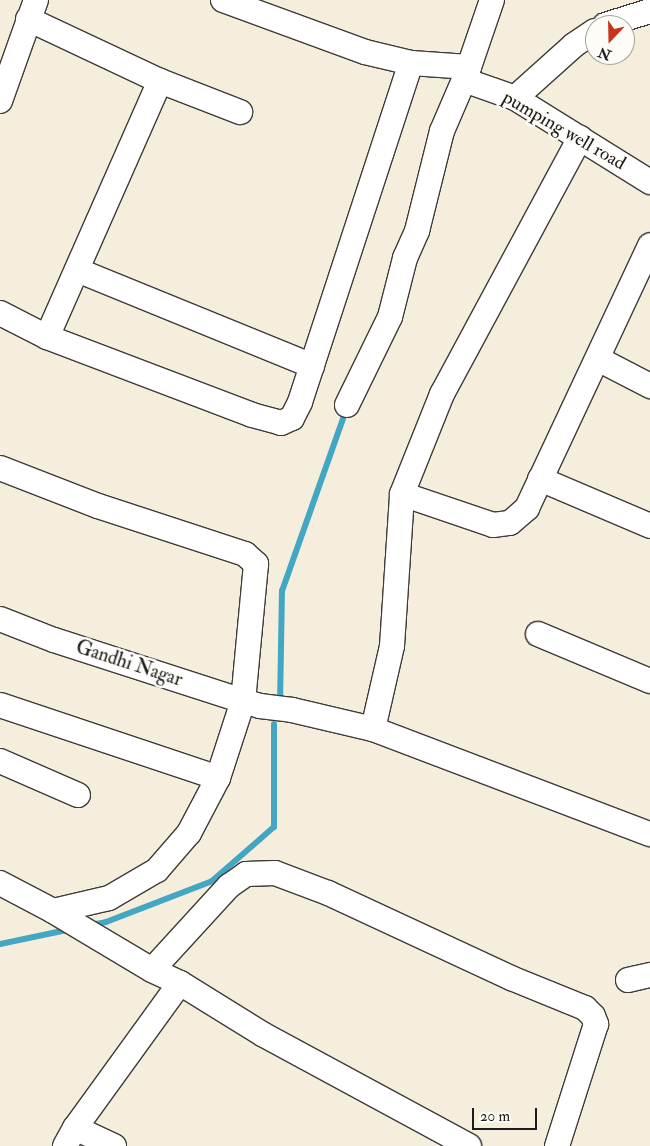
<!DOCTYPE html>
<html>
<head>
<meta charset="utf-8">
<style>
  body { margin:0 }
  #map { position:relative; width:650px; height:1146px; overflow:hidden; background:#f6eedc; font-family:"IM FELL Double Pica",serif }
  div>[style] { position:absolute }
  .stream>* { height:6px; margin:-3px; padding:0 3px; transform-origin:3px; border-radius:3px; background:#43a7c3 }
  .roads { filter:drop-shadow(1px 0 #3d3c39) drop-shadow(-1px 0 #3d3c39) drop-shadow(0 1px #3d3c39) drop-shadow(0 -1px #3d3c39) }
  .street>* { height:24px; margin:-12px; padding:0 12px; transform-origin:12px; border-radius:12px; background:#fff }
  span { translate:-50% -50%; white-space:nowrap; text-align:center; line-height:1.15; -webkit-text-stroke:5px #fdfcf7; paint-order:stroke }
  .street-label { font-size:19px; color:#1c1c1c }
  .north { position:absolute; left:585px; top:15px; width:50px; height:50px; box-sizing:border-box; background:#fdfcf7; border:1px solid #a3a29f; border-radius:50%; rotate:201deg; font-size:14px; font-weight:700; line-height:20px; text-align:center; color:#1c1c1c }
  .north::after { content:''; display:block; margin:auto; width:18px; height:22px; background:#c8321e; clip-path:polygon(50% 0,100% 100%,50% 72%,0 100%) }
  .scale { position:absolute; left:472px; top:1108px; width:65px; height:22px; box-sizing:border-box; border:2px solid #1c1c1c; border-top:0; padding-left:6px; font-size:15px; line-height:18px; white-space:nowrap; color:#1c1c1c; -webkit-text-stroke:4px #fdfcf7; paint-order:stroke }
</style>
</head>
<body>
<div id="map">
  <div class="stream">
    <i style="left:280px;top:704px;width:113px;rotate:-89deg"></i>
    <i style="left:282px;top:591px;width:192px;rotate:-70.5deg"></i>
    <i style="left:91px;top:925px;width:15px;rotate:-11deg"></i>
    <i style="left:106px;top:922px;width:114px;rotate:-21.1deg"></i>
    <i style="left:212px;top:881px;width:82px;rotate:-41.1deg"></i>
    <i style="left:274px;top:827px;width:103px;rotate:-90deg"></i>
    <i style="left:0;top:944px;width:73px;rotate:-11.9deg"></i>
  </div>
  <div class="roads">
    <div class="street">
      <i style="left:223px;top:0;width:151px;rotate:20.1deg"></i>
      <i style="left:365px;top:52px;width:47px;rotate:13.4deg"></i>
      <i style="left:411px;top:63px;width:58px;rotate:3.9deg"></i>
      <i style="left:469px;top:67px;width:14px;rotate:111deg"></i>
      <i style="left:464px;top:80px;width:54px;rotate:19.4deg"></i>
      <i style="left:515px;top:98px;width:159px;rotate:31.9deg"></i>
      <i style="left:28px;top:19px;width:146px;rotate:25.2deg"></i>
      <i style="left:160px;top:81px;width:86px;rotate:21.2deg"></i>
      <i style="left:605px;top:25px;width:47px;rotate:-17.3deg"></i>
      <i style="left:469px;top:67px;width:71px;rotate:-71.1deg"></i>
      <i style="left:515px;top:98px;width:79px;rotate:-41.9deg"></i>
      <i style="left:574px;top:45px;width:25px;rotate:-34deg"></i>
      <i style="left:0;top:101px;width:107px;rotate:-70.4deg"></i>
      <i style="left:77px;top:270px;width:254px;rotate:22.2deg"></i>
      <i style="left:0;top:313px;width:53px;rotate:27.1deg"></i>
      <i style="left:47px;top:337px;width:219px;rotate:20.8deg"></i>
      <i style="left:252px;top:415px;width:30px;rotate:15deg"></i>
      <i style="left:281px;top:423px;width:12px;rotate:-24deg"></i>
      <i style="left:292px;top:418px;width:18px;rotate:-63deg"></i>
      <i style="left:300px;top:402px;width:357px;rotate:-71.9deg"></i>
      <i style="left:47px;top:337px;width:280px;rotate:-66.2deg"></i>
      <i style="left:598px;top:359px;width:59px;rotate:27.4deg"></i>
      <i style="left:347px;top:405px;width:98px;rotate:-64deg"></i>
      <i style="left:390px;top:317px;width:61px;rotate:-75.7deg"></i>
      <i style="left:405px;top:258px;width:30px;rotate:-66deg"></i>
      <i style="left:417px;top:231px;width:103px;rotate:-76deg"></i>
      <i style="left:442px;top:131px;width:56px;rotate:-66.7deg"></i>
      <i style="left:0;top:468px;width:105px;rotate:21.2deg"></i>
      <i style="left:98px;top:506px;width:155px;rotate:18.1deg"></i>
      <i style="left:245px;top:554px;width:15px;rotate:42deg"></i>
      <i style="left:256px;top:564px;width:138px;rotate:95.4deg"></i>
      <i style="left:243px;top:701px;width:81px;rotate:108deg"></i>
      <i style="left:218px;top:778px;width:62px;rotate:117.8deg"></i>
      <i style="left:189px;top:833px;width:49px;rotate:130.9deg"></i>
      <i style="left:157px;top:870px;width:56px;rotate:149.7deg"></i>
      <i style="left:109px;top:898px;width:57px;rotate:166.9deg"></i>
      <i style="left:540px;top:479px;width:120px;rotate:23.1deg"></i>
      <i style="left:402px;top:494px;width:96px;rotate:18.8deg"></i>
      <i style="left:493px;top:525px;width:17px;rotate:-7deg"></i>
      <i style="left:510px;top:523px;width:23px;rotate:-41deg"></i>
      <i style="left:527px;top:508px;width:290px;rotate:-64.9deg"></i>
      <i style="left:0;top:619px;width:58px;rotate:21.3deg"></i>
      <i style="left:54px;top:640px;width:199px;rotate:17.9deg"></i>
      <i style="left:243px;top:701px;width:18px;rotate:16deg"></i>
      <i style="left:260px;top:706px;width:32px;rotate:7deg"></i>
      <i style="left:292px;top:710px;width:83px;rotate:13.2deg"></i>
      <i style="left:373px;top:729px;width:296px;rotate:20.8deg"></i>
      <i style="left:538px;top:634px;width:121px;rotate:22.8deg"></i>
      <i style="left:0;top:705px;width:230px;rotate:18.5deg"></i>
      <i style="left:373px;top:729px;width:85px;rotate:-77.1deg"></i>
      <i style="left:392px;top:646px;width:152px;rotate:-86.2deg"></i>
      <i style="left:402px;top:494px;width:108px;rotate:-68.2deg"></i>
      <i style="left:442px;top:394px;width:291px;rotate:-61.7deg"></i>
      <i style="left:0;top:761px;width:85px;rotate:23.6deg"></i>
      <i style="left:0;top:883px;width:60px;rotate:27.8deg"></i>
      <i style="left:53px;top:911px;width:115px;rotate:30.8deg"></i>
      <i style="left:152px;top:970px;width:31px;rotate:25deg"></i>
      <i style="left:180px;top:983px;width:99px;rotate:31.8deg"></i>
      <i style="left:264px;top:1035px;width:233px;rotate:28.4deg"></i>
      <i style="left:152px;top:970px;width:114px;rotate:-47.5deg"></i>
      <i style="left:229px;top:886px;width:21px;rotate:-35deg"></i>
      <i style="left:246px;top:874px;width:29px;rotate:-2deg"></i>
      <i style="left:275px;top:873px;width:57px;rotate:20.7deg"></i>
      <i style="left:328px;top:893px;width:202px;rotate:24.9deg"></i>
      <i style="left:511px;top:978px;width:80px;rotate:22.1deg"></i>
      <i style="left:585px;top:1008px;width:11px;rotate:45deg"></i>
      <i style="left:593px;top:1016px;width:9px;rotate:69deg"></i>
      <i style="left:596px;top:1024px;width:128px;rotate:107.7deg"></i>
      <i style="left:628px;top:980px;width:23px;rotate:-13deg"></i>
      <i style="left:75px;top:1128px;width:43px;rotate:24.8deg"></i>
      <i style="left:65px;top:1146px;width:21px;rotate:-61deg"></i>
      <i style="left:75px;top:1128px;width:179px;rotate:-54.1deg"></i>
    </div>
  </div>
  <div class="street-label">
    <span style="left:564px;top:131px;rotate:30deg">pumping well road</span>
    <span style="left:129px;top:664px;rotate:18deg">Gandhi Nagar</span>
  </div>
  <div class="north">N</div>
  <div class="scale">20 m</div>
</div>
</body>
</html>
